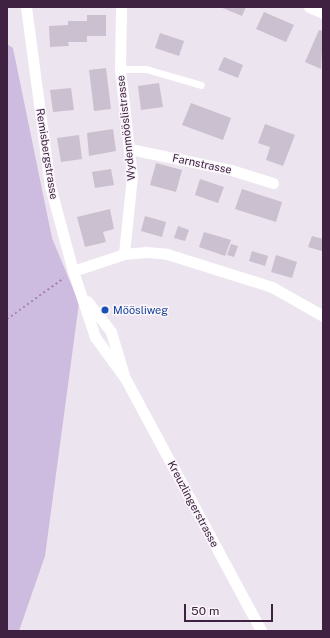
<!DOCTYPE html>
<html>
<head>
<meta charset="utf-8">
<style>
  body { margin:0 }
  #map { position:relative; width:330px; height:638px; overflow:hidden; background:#ece4ee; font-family:"Public Sans",sans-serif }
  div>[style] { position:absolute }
  .green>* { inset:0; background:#cdbce0 }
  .building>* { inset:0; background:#cbc0cf }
  .path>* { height:2px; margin-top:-1px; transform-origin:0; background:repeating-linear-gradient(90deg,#ad83b3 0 2px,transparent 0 5px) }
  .service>* { height:7px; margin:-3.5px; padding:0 3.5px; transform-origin:3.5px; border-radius:3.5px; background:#fff }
  .minor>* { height:11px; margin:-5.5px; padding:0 5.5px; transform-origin:5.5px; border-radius:5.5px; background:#fff }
  .tertiary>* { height:11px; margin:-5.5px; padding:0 5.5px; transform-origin:5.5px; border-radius:5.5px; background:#fff }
  .dots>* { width:11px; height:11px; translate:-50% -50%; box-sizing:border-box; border:2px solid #f9f5fa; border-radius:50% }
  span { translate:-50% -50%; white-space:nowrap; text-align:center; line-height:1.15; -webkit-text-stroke:3px #f9f5fa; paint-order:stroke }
  .street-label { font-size:11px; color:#3f2241 }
  .transit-label { font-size:11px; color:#164399 }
  .left { translate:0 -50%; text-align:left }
  .frame { position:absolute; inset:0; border:8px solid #3f2241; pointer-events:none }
  .scale { position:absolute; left:184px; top:604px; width:89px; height:18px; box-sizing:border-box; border:2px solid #3f2241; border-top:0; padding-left:5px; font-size:12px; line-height:14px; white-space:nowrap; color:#3f2241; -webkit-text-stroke:3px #f9f5fa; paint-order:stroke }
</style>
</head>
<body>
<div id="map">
  <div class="green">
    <i style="clip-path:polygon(7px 44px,13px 48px,52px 238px,79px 303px,45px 556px,19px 631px,7px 631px)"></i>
  </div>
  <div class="building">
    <i style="clip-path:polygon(220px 7px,246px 7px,242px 16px)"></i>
    <i style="clip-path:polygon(264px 12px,294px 25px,286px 42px,256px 29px)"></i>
    <i style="clip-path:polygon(87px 15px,106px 15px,106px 36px,87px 36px,87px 42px,68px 42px,69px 46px,50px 47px,49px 26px,68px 25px,68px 21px,87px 21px)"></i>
    <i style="clip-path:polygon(319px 30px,323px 31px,321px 69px,305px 62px)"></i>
    <i style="clip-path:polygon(160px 33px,184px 41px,179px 56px,155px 48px)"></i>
    <i style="clip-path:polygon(224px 57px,243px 65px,238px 78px,218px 70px)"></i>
    <i style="clip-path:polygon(106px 68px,111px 109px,94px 111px,89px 70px)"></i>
    <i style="clip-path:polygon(159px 83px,163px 107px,141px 110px,138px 86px)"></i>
    <i style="clip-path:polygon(71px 88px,74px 110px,53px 112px,50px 90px)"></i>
    <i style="clip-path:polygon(191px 103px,231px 118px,223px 140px,182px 125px)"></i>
    <i style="clip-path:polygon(265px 124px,295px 135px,283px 166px,266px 160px,270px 147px,258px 143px)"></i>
    <i style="clip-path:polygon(113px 129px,116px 151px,89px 156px,87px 133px)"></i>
    <i style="clip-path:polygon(79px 135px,82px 159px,61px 162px,57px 138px)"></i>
    <i style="clip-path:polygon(156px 163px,182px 170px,176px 192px,150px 185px)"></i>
    <i style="clip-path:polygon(111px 169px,114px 185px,95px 188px,92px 172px)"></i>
    <i style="clip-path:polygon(200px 179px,224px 187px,218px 203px,195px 195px)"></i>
    <i style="clip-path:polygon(242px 189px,282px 202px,276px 222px,235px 209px)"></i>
    <i style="clip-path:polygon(110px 209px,114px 229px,103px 232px,106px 242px,85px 247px,77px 217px)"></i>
    <i style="clip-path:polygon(145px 216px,166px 222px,162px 237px,141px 231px)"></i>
    <i style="clip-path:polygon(178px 226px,189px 230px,185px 241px,174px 238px)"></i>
    <i style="clip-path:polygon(204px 232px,231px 240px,225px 256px,199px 247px)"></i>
    <i style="clip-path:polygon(312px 236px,323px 239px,322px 251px,308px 247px)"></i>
    <i style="clip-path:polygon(231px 244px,238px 246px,234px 257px,227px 255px)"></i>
    <i style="clip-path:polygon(252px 251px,268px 256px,265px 266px,249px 261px)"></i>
    <i style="clip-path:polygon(276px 255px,297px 262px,292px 278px,271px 272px)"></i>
  </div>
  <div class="path">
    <i style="left:7px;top:319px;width:70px;rotate:-35.7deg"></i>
  </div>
  <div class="service">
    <i style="left:120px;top:69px;width:26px"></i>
    <i style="left:146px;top:69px;width:57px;rotate:16.2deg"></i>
  </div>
  <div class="minor">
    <i style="left:121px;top:7px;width:62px;rotate:90.9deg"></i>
    <i style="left:120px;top:69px;width:108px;rotate:83.6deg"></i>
    <i style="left:132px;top:176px;width:78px;rotate:95.9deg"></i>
    <i style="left:309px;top:7px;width:15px;rotate:23deg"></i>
    <i style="left:130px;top:149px;width:103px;rotate:11.7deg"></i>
    <i style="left:231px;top:170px;width:44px;rotate:17.2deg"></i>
    <i style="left:73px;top:271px;width:54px;rotate:-18.4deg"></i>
    <i style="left:124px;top:254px;width:22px;rotate:-5deg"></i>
    <i style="left:146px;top:252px;width:21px;rotate:5deg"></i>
    <i style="left:167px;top:254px;width:110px;rotate:17.4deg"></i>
    <i style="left:272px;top:287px;width:59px;rotate:29.6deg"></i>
  </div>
  <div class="tertiary">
    <i style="left:26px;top:7px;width:181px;rotate:82.4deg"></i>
    <i style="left:50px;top:186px;width:88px;rotate:74.9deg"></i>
    <i style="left:73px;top:271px;width:70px;rotate:71.6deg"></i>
    <i style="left:95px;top:337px;width:51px;rotate:53.8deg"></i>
    <i style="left:125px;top:378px;width:287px;rotate:61.7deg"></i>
    <i style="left:87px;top:301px;width:39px;rotate:52deg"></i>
    <i style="left:111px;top:332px;width:45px;rotate:73.2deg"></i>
  </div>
  <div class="dots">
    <i style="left:105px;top:310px;background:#1a4fb4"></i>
  </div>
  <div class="street-label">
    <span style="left:126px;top:128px;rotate:-96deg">Wydenmööslistrasse</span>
    <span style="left:47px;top:154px;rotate:81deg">Remisbergstrasse</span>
    <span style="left:202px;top:164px;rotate:12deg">Farnstrasse</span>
    <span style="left:193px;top:504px;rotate:62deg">Kreuzlingerstrasse</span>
  </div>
  <div class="transit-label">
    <span class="left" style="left:113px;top:310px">Möösliweg</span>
  </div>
  <div class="frame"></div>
  <div class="scale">50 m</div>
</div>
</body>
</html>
